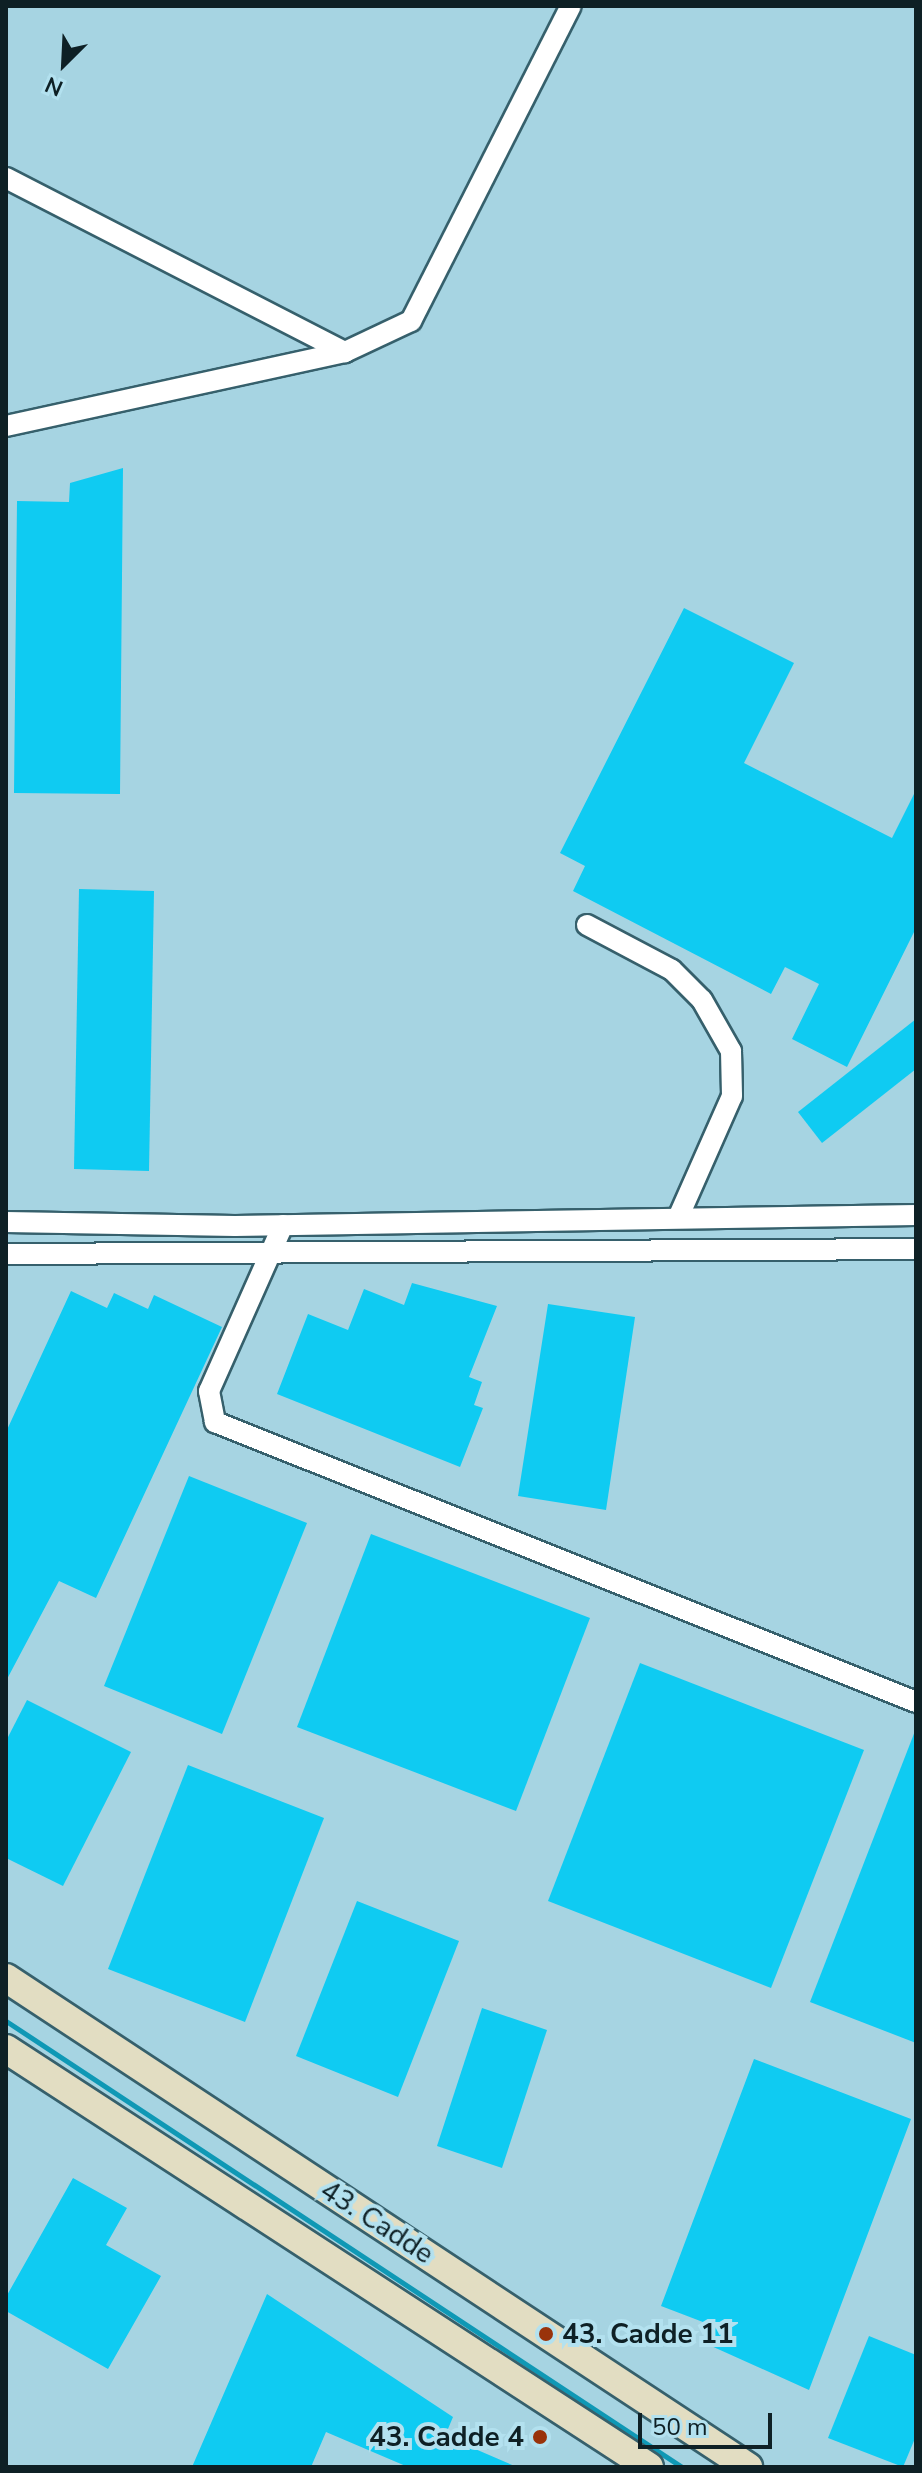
<!DOCTYPE html>
<html>
<head>
<meta charset="utf-8">
<style>
  body { margin:0 }
  #map { position:relative; width:922px; height:2473px; overflow:hidden; background:#a6d4e2; font-family:"Nunito Sans",sans-serif }
  div>[style] { position:absolute }
  .stream>* { height:5px; margin:-2.5px; padding:0 2.5px; transform-origin:2.5px; border-radius:2.5px; background:#0f98b5 }
  .building>* { inset:0; background:#0fcbf2 }
  .roads { filter:drop-shadow(2px 0 #36606c) drop-shadow(-2px 0 #36606c) drop-shadow(0 2px #36606c) drop-shadow(0 -2px #36606c) }
  .street>* { height:20px; margin:-10px; padding:0 10px; transform-origin:10px; border-radius:10px; background:#fff }
  .secondary>* { height:28px; margin:-14px; padding:0 14px; transform-origin:14px; border-radius:14px; background:#e2ddc2 }
  .dots>* { width:22px; height:22px; translate:-50% -50%; box-sizing:border-box; border:4px solid #b3e1ef; border-radius:50% }
  span { translate:-50% -50%; white-space:nowrap; text-align:center; line-height:1.15; -webkit-text-stroke:8px #b3e1ef; paint-order:stroke }
  .street-label { font-size:28px; color:#0e2025 }
  .poi-label { font-size:28px; color:#0e2025; font-weight:700 }
  .left { translate:0 -50%; text-align:left }
  .right { translate:-100% -50%; text-align:right }
  .frame { position:absolute; inset:0; border:8px solid #0e2025; pointer-events:none }
  .north { position:absolute; left:24px; top:24px; width:80px; height:80px; -webkit-text-stroke:6px #b3e1ef; paint-order:stroke; rotate:204deg; font-size:22px; font-weight:700; line-height:32px; text-align:center; color:#0e2025 }
  .north::after { content:''; display:block; margin:auto; width:28px; height:36px; background:#0e2025; clip-path:polygon(50% 0,100% 100%,50% 72%,0 100%) }
  .scale { position:absolute; left:638px; top:2413px; width:134px; height:36px; box-sizing:border-box; border:4px solid #0e2025; border-top:0; padding-left:10px; font-size:24px; line-height:28px; white-space:nowrap; color:#0e2025; -webkit-text-stroke:6px #b3e1ef; paint-order:stroke }
</style>
</head>
<body>
<div id="map">
  <div class="stream">
    <i style="left:6px;top:2021px;width:810px;rotate:33.42deg"></i>
  </div>
  <div class="building">
    <i style="clip-path:polygon(123px 468px,120px 794px,14px 793px,17px 501px,69px 502px,70px 483px)"></i>
    <i style="clip-path:polygon(684px 608px,794px 663px,744px 763px,892px 838px,916px 790px,916px 928px,847px 1067px,792px 1039px,819px 984px,785px 967px,771px 994px,573px 891px,585px 866px,560px 853px)"></i>
    <i style="clip-path:polygon(79px 889px,154px 891px,149px 1171px,74px 1169px)"></i>
    <i style="clip-path:polygon(916px 1019px,916px 1069px,822px 1143px,798px 1112px)"></i>
    <i style="clip-path:polygon(412px 1283px,497px 1306px,469px 1377px,482px 1382px,474px 1405px,483px 1408px,460px 1467px,277px 1394px,308px 1314px,348px 1330px,364px 1289px,404px 1305px)"></i>
    <i style="clip-path:polygon(71px 1291px,107px 1308px,114px 1293px,148px 1309px,154px 1295px,222px 1327px,96px 1598px,59px 1581px,6px 1681px,6px 1432px)"></i>
    <i style="clip-path:polygon(548px 1304px,635px 1317px,606px 1510px,518px 1496px)"></i>
    <i style="clip-path:polygon(189px 1476px,307px 1523px,222px 1734px,104px 1686px)"></i>
    <i style="clip-path:polygon(371px 1534px,590px 1618px,516px 1811px,297px 1727px)"></i>
    <i style="clip-path:polygon(640px 1663px,864px 1750px,771px 1988px,548px 1901px)"></i>
    <i style="clip-path:polygon(27px 1700px,131px 1752px,63px 1886px,6px 1858px,6px 1741px)"></i>
    <i style="clip-path:polygon(915px 1731px,916px 1731px,916px 2043px,810px 2002px)"></i>
    <i style="clip-path:polygon(188px 1765px,324px 1818px,245px 2022px,108px 1969px)"></i>
    <i style="clip-path:polygon(357px 1901px,459px 1941px,398px 2097px,296px 2056px)"></i>
    <i style="clip-path:polygon(482px 2008px,547px 2030px,502px 2168px,437px 2146px)"></i>
    <i style="clip-path:polygon(754px 2059px,911px 2119px,809px 2390px,709px 2345px,716px 2327px,661px 2306px)"></i>
    <i style="clip-path:polygon(73px 2178px,127px 2208px,106px 2245px,161px 2276px,108px 2369px,6px 2311px,6px 2297px)"></i>
    <i style="clip-path:polygon(267px 2294px,453px 2417px,445px 2436px,517px 2467px,408px 2467px,326px 2432px,311px 2467px,192px 2467px)"></i>
    <i style="clip-path:polygon(869px 2336px,916px 2355px,916px 2436px,903px 2467px,828px 2438px)"></i>
  </div>
  <div class="roads">
    <div class="street">
      <i style="left:6px;top:178px;width:381px;rotate:27.2deg"></i>
      <i style="left:6px;top:426px;width:347px;rotate:-12.3deg"></i>
      <i style="left:345px;top:352px;width:73px;rotate:-25.2deg"></i>
      <i style="left:411px;top:321px;width:353px;rotate:-63.1deg"></i>
      <i style="left:587px;top:925px;width:96px;rotate:27.9deg"></i>
      <i style="left:672px;top:970px;width:42px;rotate:45deg"></i>
      <i style="left:702px;top:1000px;width:59px;rotate:60.4deg"></i>
      <i style="left:731px;top:1051px;width:45px;rotate:88.7deg"></i>
      <i style="left:732px;top:1096px;width:133px;rotate:113.9deg"></i>
      <i style="left:6px;top:1222px;width:229px;rotate:1deg"></i>
      <i style="left:235px;top:1226px;width:681px;rotate:-0.93deg"></i>
      <i style="left:283px;top:1225px;width:182px;rotate:114deg"></i>
      <i style="left:209px;top:1391px;width:32px;rotate:79deg"></i>
      <i style="left:215px;top:1422px;width:755px;rotate:21.77deg"></i>
      <i style="left:6px;top:1254px;width:910px;rotate:-0.31deg"></i>
    </div>
    <div class="secondary">
      <i style="left:6px;top:1978px;width:889px;rotate:33.39deg"></i>
      <i style="left:6px;top:2049px;width:767px;rotate:33.03deg"></i>
    </div>
  </div>
  <div class="dots">
    <i style="left:546px;top:2334px;background:#99330b"></i>
    <i style="left:540px;top:2437px;background:#99330b"></i>
  </div>
  <div class="street-label">
    <span style="left:377px;top:2222px;rotate:33deg">43. Cadde</span>
  </div>
  <div class="poi-label">
    <span class="left" style="left:562px;top:2334px">43. Cadde 11</span>
    <span class="right" style="left:524px;top:2437px">43. Cadde 4</span>
  </div>
  <div class="frame"></div>
  <div class="north">N</div>
  <div class="scale">50 m</div>
</div>
</body>
</html>
